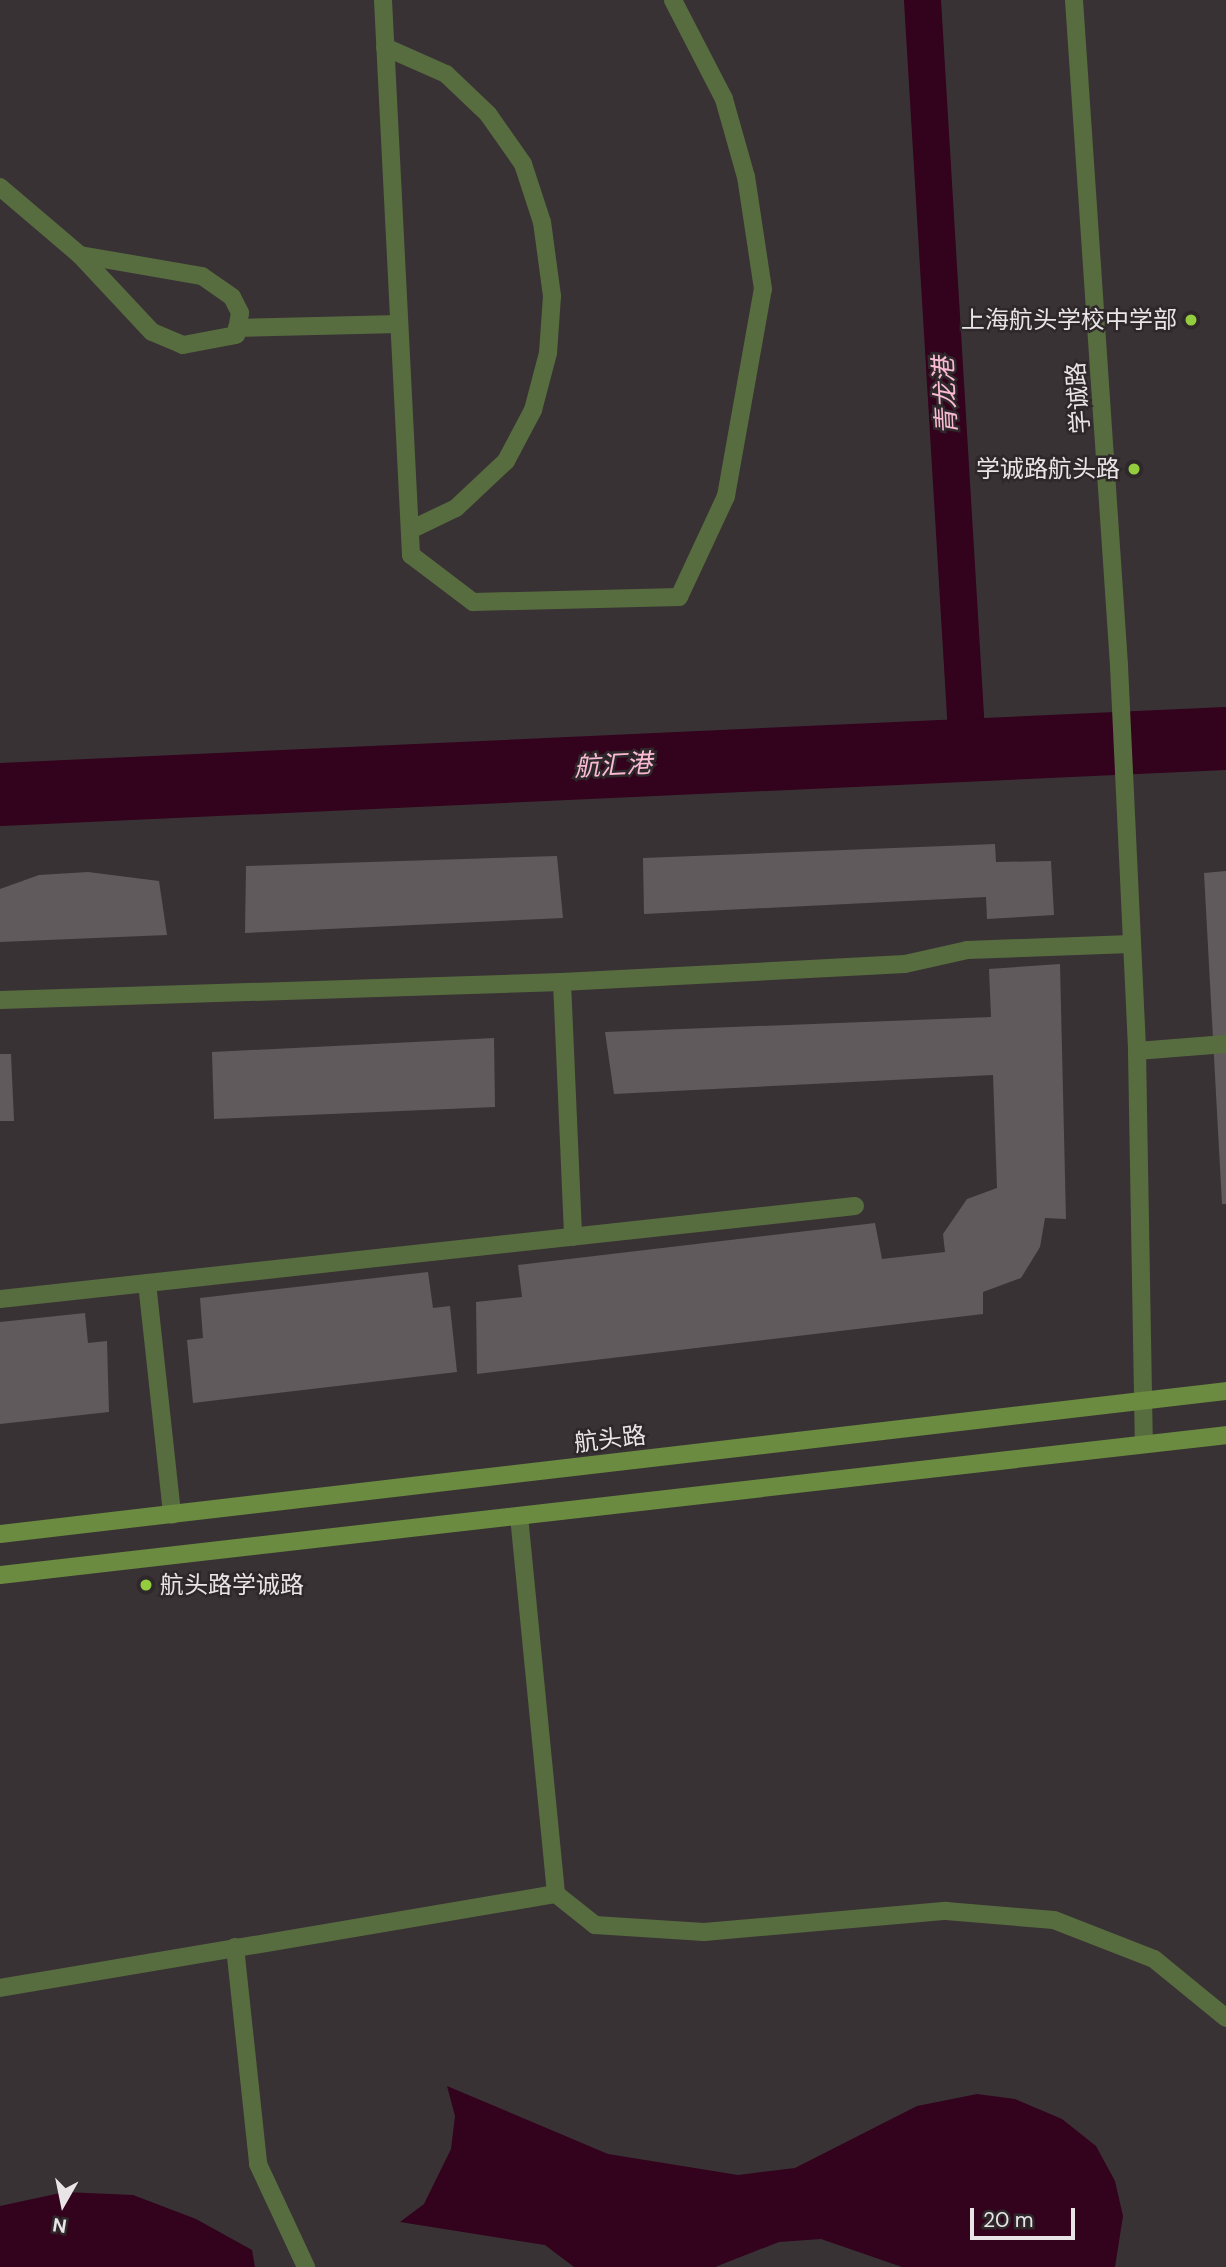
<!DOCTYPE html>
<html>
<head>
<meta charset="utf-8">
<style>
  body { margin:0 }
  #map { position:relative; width:1226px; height:2267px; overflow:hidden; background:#393235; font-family:"DM Sans","Noto Sans SC",sans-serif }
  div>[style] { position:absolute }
  .water>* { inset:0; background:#33021c }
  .canal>* { height:37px; margin:-18.5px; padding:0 18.5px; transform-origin:18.5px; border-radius:18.5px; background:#33021c }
  .river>* { height:63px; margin:-31.5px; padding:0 31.5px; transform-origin:31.5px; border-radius:31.5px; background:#33021c }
  .building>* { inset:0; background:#605a5c }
  .lane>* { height:18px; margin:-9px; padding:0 9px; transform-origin:9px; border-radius:9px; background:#586d3f }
  .street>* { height:18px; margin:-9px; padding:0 9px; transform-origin:9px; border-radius:9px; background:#586d3f }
  .secondary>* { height:18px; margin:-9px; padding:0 9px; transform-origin:9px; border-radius:9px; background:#6b8c40 }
  .dots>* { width:19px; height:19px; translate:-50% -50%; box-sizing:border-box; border:4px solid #2e282b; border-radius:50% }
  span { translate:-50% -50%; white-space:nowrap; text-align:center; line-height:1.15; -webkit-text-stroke:5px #2e282b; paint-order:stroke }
  .poi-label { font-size:24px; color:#e9e5e6 }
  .right { translate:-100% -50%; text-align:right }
  .left { translate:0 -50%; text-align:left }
  .street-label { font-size:24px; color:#e9e5e6 }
  .water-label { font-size:26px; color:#fabad4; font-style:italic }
  .north { position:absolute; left:28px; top:2169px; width:70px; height:70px; -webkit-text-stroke:5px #2e282b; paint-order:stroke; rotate:189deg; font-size:19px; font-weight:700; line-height:28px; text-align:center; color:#e9e5e6 }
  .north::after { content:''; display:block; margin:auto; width:24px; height:32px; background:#e9e5e6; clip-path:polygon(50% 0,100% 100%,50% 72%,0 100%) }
  .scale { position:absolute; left:970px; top:2208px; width:105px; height:32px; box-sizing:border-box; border:4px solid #e9e5e6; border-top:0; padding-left:9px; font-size:21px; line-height:24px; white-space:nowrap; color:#e9e5e6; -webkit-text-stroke:5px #2e282b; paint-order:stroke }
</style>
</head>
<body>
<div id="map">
  <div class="water">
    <i style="clip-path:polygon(447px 2086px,608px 2154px,738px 2175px,795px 2168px,917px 2106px,977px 2094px,1015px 2099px,1062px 2119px,1096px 2146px,1115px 2181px,1123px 2216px,1115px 2267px,902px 2267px,821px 2239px,779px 2242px,715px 2267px,574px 2267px,545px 2245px,400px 2222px,424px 2204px,451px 2149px,455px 2116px)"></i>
    <i style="clip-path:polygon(65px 2192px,133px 2195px,196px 2219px,252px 2250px,255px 2267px,0 2267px,0 2206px)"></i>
  </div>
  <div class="canal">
    <i style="left:922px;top:0;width:750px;rotate:86.56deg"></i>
  </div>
  <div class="river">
    <i style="left:0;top:794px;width:1227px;rotate:-2.62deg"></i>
  </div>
  <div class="building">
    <i style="clip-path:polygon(995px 844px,996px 862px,1051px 861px,1054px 915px,987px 919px,986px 897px,644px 914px,643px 858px)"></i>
    <i style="clip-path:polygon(557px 856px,563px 918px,245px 933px,246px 866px)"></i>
    <i style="clip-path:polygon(1226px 871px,1226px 1204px,1222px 1204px,1204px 873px)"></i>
    <i style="clip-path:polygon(88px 872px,159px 881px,167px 935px,0 942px,0 889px,39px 875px)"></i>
    <i style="clip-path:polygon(1060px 964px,1066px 1219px,1045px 1218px,1040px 1247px,1021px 1278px,983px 1292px,983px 1314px,477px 1374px,476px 1302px,522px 1297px,518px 1265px,875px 1223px,882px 1259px,945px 1252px,943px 1234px,967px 1199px,997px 1188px,993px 1075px,614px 1094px,605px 1032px,991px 1017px,989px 969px)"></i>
    <i style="clip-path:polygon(494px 1038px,495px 1107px,214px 1119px,212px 1052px)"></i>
    <i style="clip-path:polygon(0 1054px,11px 1054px,14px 1121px,0 1121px)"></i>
    <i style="clip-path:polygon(428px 1272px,433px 1308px,450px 1306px,457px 1372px,193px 1403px,187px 1340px,203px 1338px,200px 1298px)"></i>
    <i style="clip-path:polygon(85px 1313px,88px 1343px,107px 1341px,109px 1412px,0 1424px,0 1322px)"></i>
  </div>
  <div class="lane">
    <i style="left:383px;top:0;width:556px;rotate:87.11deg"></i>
    <i style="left:411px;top:555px;width:78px;rotate:37.2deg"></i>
    <i style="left:473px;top:602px;width:206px;rotate:-1.4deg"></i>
    <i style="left:679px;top:597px;width:111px;rotate:-65deg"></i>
    <i style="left:726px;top:496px;width:210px;rotate:-79.9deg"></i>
    <i style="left:763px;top:289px;width:113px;rotate:-98.6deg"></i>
    <i style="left:746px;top:177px;width:81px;rotate:-105.8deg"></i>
    <i style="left:724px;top:99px;width:111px;rotate:-117.3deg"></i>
    <i style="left:385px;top:47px;width:67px;rotate:23.9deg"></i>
    <i style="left:446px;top:74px;width:58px;rotate:43.6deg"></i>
    <i style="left:488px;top:114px;width:61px;rotate:55deg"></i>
    <i style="left:523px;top:164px;width:61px;rotate:71.9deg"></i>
    <i style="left:542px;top:222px;width:75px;rotate:82.3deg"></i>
    <i style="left:552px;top:296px;width:57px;rotate:94deg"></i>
    <i style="left:548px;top:353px;width:59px;rotate:104.7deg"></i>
    <i style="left:533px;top:410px;width:58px;rotate:117.9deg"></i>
    <i style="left:506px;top:461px;width:69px;rotate:136.8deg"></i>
    <i style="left:456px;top:508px;width:51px;rotate:154.4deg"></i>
    <i style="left:80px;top:255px;width:124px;rotate:9.8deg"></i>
    <i style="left:202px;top:276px;width:37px;rotate:35deg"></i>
    <i style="left:232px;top:297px;width:18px;rotate:63deg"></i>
    <i style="left:240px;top:313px;width:22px;rotate:100deg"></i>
    <i style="left:236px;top:335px;width:54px;rotate:169.3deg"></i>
    <i style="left:183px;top:345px;width:34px;rotate:-157deg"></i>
    <i style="left:152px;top:332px;width:105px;rotate:-133.1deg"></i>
    <i style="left:237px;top:328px;width:162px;rotate:-1.4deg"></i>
    <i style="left:562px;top:982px;width:255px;rotate:87.5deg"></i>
    <i style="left:0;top:1000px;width:562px;rotate:-1.83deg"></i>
    <i style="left:562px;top:982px;width:343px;rotate:-3deg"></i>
    <i style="left:905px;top:964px;width:64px;rotate:-12.7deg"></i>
    <i style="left:967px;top:950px;width:164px;rotate:-2.1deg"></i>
    <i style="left:1137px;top:1051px;width:89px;rotate:-4.5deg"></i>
    <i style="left:147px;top:1283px;width:233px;rotate:83.8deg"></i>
    <i style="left:0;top:1299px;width:860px;rotate:-6.21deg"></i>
    <i style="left:519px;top:1516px;width:380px;rotate:84.4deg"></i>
    <i style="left:556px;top:1894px;width:50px;rotate:38.5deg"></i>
    <i style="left:595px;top:1925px;width:109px;rotate:3.7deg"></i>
    <i style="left:704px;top:1932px;width:243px;rotate:-5deg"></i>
    <i style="left:946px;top:1911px;width:108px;rotate:4.8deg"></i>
    <i style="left:1054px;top:1920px;width:107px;rotate:21.3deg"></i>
    <i style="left:1154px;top:1959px;width:93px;rotate:39.3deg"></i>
    <i style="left:235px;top:1947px;width:218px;rotate:83.9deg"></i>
    <i style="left:258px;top:2164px;width:114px;rotate:65deg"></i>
    <i style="left:0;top:1988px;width:564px;rotate:-9.6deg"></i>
  </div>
  <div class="street">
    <i style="left:1074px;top:0;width:668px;rotate:86.13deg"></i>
    <i style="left:1119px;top:666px;width:385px;rotate:87.3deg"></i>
    <i style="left:1137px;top:1051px;width:393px;rotate:89deg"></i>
    <i style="left:0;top:187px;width:105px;rotate:40.4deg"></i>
  </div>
  <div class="secondary">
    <i style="left:0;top:1534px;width:1234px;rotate:-6.65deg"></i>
    <i style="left:0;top:1575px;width:1234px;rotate:-6.51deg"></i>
  </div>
  <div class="dots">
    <i style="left:1191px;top:320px;background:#93cd3d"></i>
    <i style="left:1134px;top:469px;background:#93cd3d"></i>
    <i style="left:146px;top:1585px;background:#93cd3d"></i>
  </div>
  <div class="poi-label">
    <span class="right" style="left:1177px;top:320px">上海航头学校中学部</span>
    <span class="right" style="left:1120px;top:469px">学诚路航头路</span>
    <span class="left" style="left:160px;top:1585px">航头路学诚路</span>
  </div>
  <div class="street-label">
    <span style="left:1078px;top:398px;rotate:-94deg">学诚路</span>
    <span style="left:610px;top:1439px;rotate:-7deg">航头路</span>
  </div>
  <div class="water-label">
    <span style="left:946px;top:396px;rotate:-93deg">青龙港</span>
    <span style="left:613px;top:766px;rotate:-3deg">航汇港</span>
  </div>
  <div class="north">N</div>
  <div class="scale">20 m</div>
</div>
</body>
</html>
